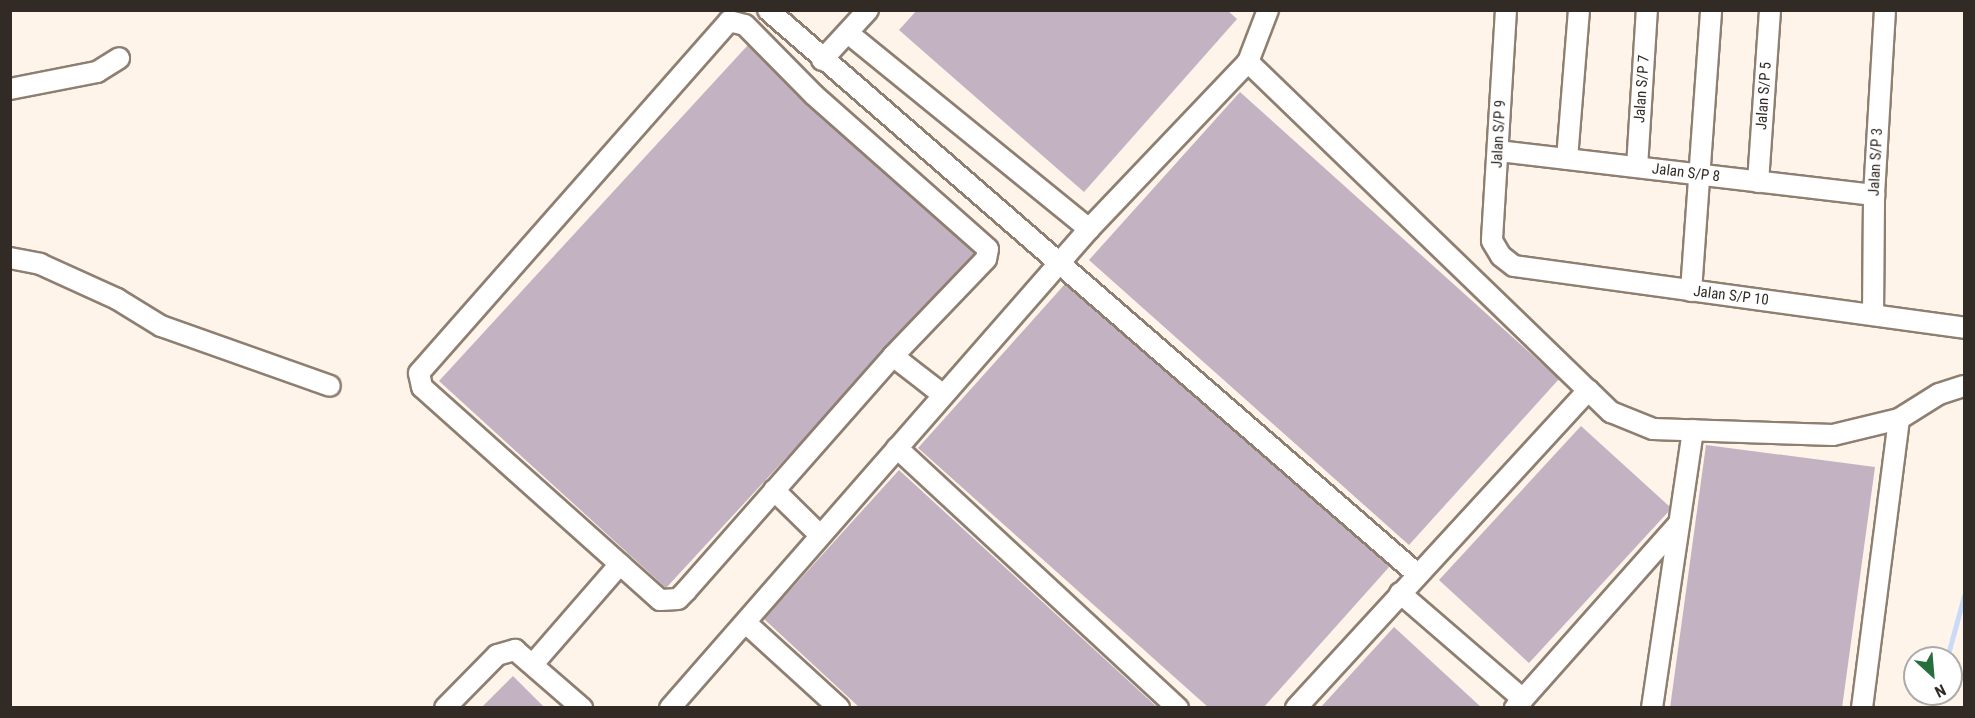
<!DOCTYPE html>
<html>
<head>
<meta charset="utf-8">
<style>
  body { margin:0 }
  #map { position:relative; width:1975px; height:718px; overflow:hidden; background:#fef4ea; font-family:"Roboto Condensed",sans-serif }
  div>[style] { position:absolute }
  .stream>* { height:4.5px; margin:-2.25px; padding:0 2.25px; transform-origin:2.25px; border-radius:2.25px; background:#cadaf8 }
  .building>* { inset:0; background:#c3b2c1 }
  .roads { filter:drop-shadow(2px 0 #8e7f71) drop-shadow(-2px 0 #8e7f71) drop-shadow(0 2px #8e7f71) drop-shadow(0 -2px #8e7f71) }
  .minor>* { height:20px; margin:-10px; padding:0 10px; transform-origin:10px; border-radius:10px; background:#fff }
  span { translate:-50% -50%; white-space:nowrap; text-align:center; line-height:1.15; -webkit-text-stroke:5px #fff; paint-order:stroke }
  .street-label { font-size:15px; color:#322b25 }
  .frame { position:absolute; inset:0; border:12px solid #322b25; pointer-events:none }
  .north { position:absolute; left:1903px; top:646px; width:60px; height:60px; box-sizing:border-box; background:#fff; border:2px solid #adaaa8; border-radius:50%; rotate:154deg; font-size:16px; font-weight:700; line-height:24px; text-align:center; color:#322b25 }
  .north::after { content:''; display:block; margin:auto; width:21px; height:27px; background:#266f3c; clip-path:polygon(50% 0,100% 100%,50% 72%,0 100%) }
</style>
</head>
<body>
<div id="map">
  <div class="stream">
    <i style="left:1947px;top:658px;width:64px;rotate:-74.7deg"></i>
    <i style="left:1933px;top:708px;width:15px;rotate:-74deg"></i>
  </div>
  <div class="building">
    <i style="clip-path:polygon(917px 10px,1227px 10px,1237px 19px,1084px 192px,899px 30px)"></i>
    <i style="clip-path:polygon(748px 45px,806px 104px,975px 253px,666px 588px,439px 381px)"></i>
    <i style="clip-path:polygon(1240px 92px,1559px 379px,1409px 545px,1089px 260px)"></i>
    <i style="clip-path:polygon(1065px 284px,1390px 566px,1263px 708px,1209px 708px,918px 448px)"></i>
    <i style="clip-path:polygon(1581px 426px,1670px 507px,1669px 511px,1529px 663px,1439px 580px)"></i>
    <i style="clip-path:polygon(1706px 445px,1875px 467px,1842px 708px,1670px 708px)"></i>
    <i style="clip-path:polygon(899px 470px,1158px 708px,860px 708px,764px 619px)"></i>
    <i style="clip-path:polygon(1394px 627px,1482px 708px,1320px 708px)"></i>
    <i style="clip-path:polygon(513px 676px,545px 708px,481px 708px)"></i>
  </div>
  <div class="roads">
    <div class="minor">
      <i style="left:768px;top:10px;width:860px;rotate:40.99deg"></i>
      <i style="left:1506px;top:10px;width:231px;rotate:93.5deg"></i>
      <i style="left:1492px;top:241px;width:17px;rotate:59deg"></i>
      <i style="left:1501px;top:256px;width:16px;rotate:38deg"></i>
      <i style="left:1514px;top:266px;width:454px;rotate:7.8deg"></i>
      <i style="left:729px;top:21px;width:16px;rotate:14deg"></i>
      <i style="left:745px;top:25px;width:98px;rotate:45.4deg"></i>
      <i style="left:814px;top:95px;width:232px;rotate:41.5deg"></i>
      <i style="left:988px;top:249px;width:10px;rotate:101deg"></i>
      <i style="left:986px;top:259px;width:134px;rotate:133.8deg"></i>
      <i style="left:893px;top:356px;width:313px;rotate:131.4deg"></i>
      <i style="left:686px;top:591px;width:11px;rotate:135deg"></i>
      <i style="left:678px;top:599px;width:18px;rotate:177deg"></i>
      <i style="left:660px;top:600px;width:319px;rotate:-138.2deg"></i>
      <i style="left:422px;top:387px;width:14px;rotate:-102deg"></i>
      <i style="left:419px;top:373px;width:469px;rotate:-48.6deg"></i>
      <i style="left:848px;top:33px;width:311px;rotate:39.1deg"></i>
      <i style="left:822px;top:60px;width:68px;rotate:-47.4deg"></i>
      <i style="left:1248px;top:62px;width:472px;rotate:44deg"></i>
      <i style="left:10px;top:89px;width:89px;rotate:-11.1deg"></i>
      <i style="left:97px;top:72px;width:26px;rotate:-32deg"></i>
      <i style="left:1499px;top:151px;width:378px;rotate:6.7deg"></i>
      <i style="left:1567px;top:159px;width:149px;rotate:-85.4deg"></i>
      <i style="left:1637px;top:167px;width:157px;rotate:-86.4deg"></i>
      <i style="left:1758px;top:182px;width:172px;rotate:-86deg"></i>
      <i style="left:10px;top:258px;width:31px;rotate:11deg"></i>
      <i style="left:40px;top:264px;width:85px;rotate:24.4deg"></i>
      <i style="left:117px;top:299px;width:52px;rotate:31.5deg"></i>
      <i style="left:161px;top:326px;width:179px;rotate:19.5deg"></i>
      <i style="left:1691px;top:291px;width:282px;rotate:-85.9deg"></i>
      <i style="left:1873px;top:315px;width:120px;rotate:-89.5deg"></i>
      <i style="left:1874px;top:195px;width:185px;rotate:-86.6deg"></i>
      <i style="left:893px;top:356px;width:62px;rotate:37.8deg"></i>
      <i style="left:897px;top:448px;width:383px;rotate:42.8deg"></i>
      <i style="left:774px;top:490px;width:64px;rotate:44.4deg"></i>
      <i style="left:1400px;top:593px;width:162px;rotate:40.8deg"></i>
      <i style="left:1523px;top:699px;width:12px;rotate:132deg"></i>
      <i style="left:746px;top:623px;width:126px;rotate:42.4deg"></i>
      <i style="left:534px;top:663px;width:131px;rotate:-49deg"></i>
      <i style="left:1523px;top:699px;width:235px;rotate:-48.4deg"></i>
      <i style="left:445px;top:708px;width:74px;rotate:-45.5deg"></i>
      <i style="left:497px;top:655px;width:19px;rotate:-16deg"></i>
      <i style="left:515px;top:650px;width:89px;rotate:40.9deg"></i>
      <i style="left:670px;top:708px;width:636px;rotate:-48.82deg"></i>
      <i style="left:1089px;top:229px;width:231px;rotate:-46.4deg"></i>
      <i style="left:1248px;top:62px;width:56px;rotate:-69deg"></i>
      <i style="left:1296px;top:708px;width:432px;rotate:-47.4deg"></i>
      <i style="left:1588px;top:390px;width:32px;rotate:44deg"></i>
      <i style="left:1611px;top:412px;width:45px;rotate:22deg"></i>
      <i style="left:1653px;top:429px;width:180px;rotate:1.9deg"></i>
      <i style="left:1833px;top:435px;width:68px;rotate:-13.6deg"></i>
      <i style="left:1899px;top:419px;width:47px;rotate:-32deg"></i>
      <i style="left:1939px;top:394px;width:26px;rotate:-18deg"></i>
      <i style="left:1652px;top:708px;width:281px;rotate:-81.6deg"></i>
      <i style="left:1862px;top:708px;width:291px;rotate:-82.7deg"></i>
    </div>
  </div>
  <div class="street-label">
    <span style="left:1642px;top:89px;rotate:-86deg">Jalan S/P 7</span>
    <span style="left:1764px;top:96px;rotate:-86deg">Jalan S/P 5</span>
    <span style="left:1499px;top:134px;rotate:-87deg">Jalan S/P 9</span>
    <span style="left:1876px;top:162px;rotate:-87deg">Jalan S/P 3</span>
    <span style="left:1686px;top:173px;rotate:7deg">Jalan S/P 8</span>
    <span style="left:1731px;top:296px;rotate:7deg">Jalan S/P 10</span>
  </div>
  <div class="frame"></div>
  <div class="north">N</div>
</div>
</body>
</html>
